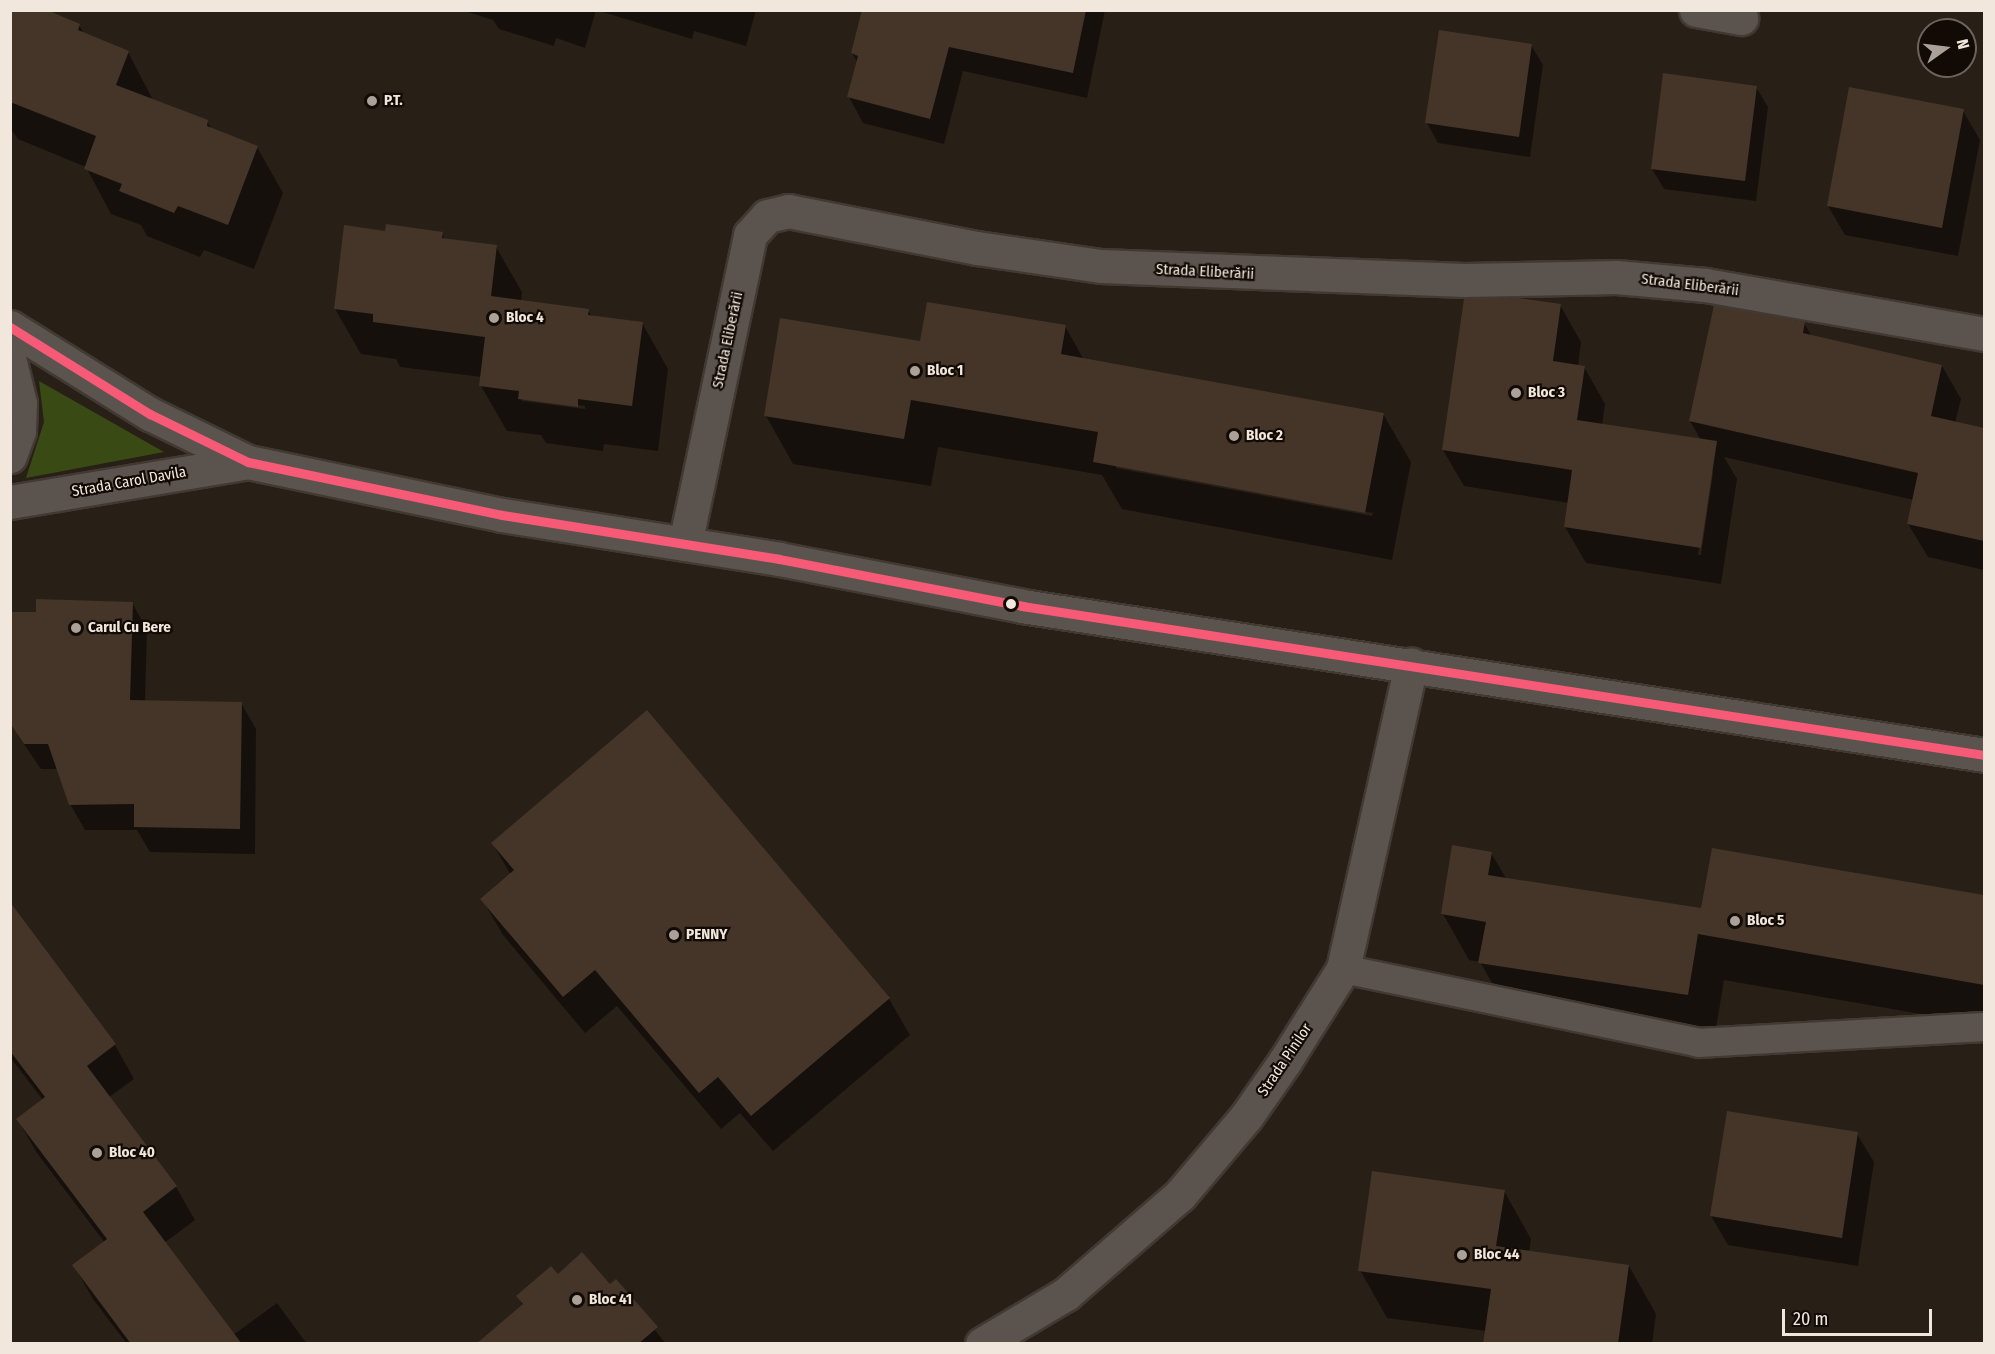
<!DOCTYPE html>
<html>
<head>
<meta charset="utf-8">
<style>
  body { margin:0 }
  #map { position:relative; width:1995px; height:1354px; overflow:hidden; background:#281f17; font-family:"Fira Sans Condensed",sans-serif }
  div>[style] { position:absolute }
  .green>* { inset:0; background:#3a4a14 }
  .shadow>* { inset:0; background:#0007 }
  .building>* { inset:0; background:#443528 }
  .roads { filter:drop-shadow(2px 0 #423933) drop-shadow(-2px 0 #423933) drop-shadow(0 2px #423933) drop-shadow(0 -2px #423933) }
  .lane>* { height:28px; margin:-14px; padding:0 14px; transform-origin:14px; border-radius:14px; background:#5b544e }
  .street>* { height:33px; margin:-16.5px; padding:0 16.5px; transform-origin:16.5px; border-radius:16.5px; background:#5b544e }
  .bus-1>* { height:9px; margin:-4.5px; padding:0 4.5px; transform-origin:4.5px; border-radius:4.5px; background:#f75a77 }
  .dots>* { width:16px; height:16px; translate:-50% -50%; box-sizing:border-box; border:3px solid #120b05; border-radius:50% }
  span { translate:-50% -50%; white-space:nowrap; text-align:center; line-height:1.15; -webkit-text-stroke:4.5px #120b05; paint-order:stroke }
  .poi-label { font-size:15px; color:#f2e7dd; font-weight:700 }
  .left { translate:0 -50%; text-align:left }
  .street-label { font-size:15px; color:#f2e7dd }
  .frame { position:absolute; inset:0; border:12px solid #f2e7dd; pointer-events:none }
  .north { position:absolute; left:1917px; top:18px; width:60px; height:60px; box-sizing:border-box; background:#120b05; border:2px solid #6c635b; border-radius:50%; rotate:76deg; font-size:16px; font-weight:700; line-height:24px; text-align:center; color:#f2e7dd }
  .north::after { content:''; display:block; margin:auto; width:21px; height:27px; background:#aba198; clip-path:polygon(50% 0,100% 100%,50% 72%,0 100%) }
  .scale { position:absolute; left:1782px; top:1309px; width:150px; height:27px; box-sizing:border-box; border:3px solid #f2e7dd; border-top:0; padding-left:8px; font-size:18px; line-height:21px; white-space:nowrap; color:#f2e7dd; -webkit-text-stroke:4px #120b05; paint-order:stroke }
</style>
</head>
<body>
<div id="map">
  <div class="green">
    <i style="clip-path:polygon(39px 381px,164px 452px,26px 478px,44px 422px)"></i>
  </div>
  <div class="shadow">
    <i style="clip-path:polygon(10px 10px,79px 25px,84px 34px,128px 52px,153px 100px,207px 121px,212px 130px,257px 147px,283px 193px,254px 269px,204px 250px,200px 257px,147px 236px,141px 225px,111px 214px,86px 167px,18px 139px,10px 128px)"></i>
    <i style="clip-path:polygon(596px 10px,585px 48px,556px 38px,554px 46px,499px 29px,493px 20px,461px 10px)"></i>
    <i style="clip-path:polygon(596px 10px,756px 10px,746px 46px,694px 31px,692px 39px)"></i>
    <i style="clip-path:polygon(863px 10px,1105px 10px,1087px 98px,963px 71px,944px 144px,863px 123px,849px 97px,858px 63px,852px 53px)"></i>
    <i style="clip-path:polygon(1531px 45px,1543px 65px,1530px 157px,1438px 143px,1427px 123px)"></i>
    <i style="clip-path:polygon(1756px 87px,1768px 107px,1756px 201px,1664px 189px,1652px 169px)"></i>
    <i style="clip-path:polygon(1963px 111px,1980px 140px,1958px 256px,1845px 235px,1828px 206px)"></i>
    <i style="clip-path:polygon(evenodd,386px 232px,442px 233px,445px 240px,496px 247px,522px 292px,521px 301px,588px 310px,592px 317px,642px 323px,668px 369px,658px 451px,604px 444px,603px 451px,546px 443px,541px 435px,507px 431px,481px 386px,482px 377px,400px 367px,396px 359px,361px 354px,335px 309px,386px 232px,522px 398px,585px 406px,585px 409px,522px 401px,522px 398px)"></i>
    <i style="clip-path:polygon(evenodd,1560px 305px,1581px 342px,1578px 366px,1584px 367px,1605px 404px,1602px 425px,1701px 440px,1690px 421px,1804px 323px,1812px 337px,1942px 366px,1961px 399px,1955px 423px,1984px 430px,1984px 570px,1928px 557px,1908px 524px,1914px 500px,1724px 457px,1737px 479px,1721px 584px,1586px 563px,1565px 527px,1569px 503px,1464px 486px,1443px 450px,1560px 305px,1710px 473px,1713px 473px,1701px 555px,1698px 555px,1710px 473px)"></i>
    <i style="clip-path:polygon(evenodd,1065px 326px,1084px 360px,1383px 414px,1411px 462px,1392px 560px,1122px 509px,1102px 475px,938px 447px,931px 486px,793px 464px,766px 416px,921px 343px,1065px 326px,1116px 464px,1373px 513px,1372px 516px,1116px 468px,1116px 464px)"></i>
    <i style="clip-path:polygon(132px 603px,147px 629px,145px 702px,241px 703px,256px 729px,255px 854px,150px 852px,137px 830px,85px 830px,70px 804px,58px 769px,41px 769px,17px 734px,37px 613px)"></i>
    <i style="clip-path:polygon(492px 843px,889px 999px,910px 1035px,773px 1151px,740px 1113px,721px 1129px,617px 1006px,585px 1033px,503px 935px,482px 899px,511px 875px)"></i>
    <i style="clip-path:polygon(1713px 849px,1984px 897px,1984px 1025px,1724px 980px,1714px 1041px,1507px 1009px,1480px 962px,1469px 960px,1443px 914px,1491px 853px,1507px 880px,1703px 910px)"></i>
    <i style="clip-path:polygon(26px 925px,115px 1045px,134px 1079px,109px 1097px,176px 1187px,195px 1220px,164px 1243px,233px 1335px,277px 1303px,307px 1344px,127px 1344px,93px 1299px,74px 1266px,105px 1243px,37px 1153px,18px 1120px,43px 1100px,10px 1057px,10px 937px)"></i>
    <i style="clip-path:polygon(1857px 1134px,1874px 1162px,1858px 1266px,1728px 1245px,1711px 1216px)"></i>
    <i style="clip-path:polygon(1504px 1191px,1531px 1239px,1529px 1252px,1629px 1266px,1656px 1314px,1652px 1344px,1484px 1344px,1486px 1331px,1387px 1318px,1360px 1270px)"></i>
    <i style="clip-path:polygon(558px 1276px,610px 1286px,616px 1281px,666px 1344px,513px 1344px,523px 1306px,518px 1296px)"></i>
  </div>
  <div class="building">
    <i style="clip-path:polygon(10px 10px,47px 10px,80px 24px,78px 30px,129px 51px,116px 85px,208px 120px,207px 126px,258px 146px,228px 225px,178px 206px,174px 213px,119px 191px,122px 184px,84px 169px,96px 136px,10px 102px)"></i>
    <i style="clip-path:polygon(862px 10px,1086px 10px,1073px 73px,949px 47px,930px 119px,847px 97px,858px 56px,851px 53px)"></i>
    <i style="clip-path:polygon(1439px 30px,1532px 44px,1519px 137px,1425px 123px)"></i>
    <i style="clip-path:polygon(1663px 73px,1757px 86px,1745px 181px,1651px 169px)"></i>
    <i style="clip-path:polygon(1849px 87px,1964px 109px,1942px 228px,1827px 206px)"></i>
    <i style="clip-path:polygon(386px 224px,443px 232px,442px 238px,497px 245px,491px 296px,589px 309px,588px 315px,643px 322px,632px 406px,578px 399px,578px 407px,518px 399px,519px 391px,479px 386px,485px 337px,373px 322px,373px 314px,334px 309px,344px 225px,385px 231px)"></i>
    <i style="clip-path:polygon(1519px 298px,1561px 304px,1553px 361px,1585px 366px,1577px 420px,1717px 441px,1701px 548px,1564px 527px,1572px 470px,1442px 450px,1464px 299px)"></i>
    <i style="clip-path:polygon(927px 302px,1066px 325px,1061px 354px,1384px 413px,1365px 513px,1093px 462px,1098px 432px,911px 400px,904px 439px,764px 416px,780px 318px,920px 341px)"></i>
    <i style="clip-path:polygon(1714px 305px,1805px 322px,1803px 333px,1942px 365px,1931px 416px,1984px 428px,1984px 541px,1907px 524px,1918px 473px,1689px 421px)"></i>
    <i style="clip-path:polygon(36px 599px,133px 602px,130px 700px,242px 702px,240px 829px,134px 827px,134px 804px,69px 805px,48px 744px,24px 744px,10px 723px,10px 612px,36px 612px)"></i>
    <i style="clip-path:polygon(647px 710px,890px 998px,751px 1116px,718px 1077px,699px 1093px,595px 970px,563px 997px,480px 899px,514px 870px,491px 843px)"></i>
    <i style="clip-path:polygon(1452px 845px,1492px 852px,1488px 875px,1701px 908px,1712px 848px,1984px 895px,1984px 985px,1698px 934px,1688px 995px,1478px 963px,1486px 922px,1441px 914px)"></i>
    <i style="clip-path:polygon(10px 902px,116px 1044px,87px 1066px,177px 1186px,143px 1212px,242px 1344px,131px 1344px,72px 1265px,107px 1239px,16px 1119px,45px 1097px,10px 1051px)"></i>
    <i style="clip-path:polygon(1727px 1111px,1858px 1132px,1842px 1238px,1710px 1216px)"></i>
    <i style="clip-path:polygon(1372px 1171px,1505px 1190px,1496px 1246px,1629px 1265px,1618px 1344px,1483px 1344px,1491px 1289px,1358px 1271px)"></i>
    <i style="clip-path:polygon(582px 1252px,610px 1284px,616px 1279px,658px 1327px,638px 1344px,476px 1344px,523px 1304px,516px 1296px,551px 1266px,558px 1274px)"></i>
  </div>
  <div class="roads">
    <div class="lane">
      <i style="left:1343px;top:969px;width:364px;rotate:11.7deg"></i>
      <i style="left:1699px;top:1043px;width:285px;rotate:-3.2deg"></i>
    </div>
    <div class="street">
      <i style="left:1696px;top:10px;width:46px;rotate:10.1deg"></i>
      <i style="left:10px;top:327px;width:165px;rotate:31.9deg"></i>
      <i style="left:150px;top:414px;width:109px;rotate:26.1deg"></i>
      <i style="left:248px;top:462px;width:259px;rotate:11.8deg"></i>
      <i style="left:502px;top:515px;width:280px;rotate:9deg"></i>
      <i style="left:779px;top:559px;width:248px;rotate:10.9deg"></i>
      <i style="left:1022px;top:606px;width:973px;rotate:8.8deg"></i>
      <i style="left:10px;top:362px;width:42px;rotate:76.3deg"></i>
      <i style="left:20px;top:403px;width:28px;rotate:92deg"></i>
      <i style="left:19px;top:431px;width:27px;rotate:110deg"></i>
      <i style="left:10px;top:502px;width:241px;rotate:-9.5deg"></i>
      <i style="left:685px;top:544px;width:316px;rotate:-78.1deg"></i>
      <i style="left:750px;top:235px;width:25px;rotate:-48deg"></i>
      <i style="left:767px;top:216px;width:22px;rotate:-13deg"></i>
      <i style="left:788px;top:211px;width:193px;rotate:11.1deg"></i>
      <i style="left:977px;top:248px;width:125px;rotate:8.3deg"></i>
      <i style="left:1101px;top:266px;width:363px;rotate:2.2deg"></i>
      <i style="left:1464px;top:280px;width:152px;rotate:-1.1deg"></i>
      <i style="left:1616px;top:277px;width:90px;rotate:5.1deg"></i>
      <i style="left:1706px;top:285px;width:282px;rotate:10deg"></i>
      <i style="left:982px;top:1344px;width:98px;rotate:-30.8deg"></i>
      <i style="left:1066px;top:1294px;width:151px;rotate:-41deg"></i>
      <i style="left:1180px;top:1195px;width:102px;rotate:-49.8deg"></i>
      <i style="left:1246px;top:1117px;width:68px;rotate:-55.1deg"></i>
      <i style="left:1285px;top:1061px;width:109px;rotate:-57.8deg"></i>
      <i style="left:1343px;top:969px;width:312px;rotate:-77.4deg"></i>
    </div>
  </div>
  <div class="bus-1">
    <i style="left:10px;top:327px;width:165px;rotate:31.9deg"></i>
    <i style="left:150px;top:414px;width:109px;rotate:26.1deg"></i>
    <i style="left:248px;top:462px;width:259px;rotate:11.8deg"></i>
    <i style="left:502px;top:515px;width:280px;rotate:9deg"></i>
    <i style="left:779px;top:559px;width:248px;rotate:10.9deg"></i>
    <i style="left:1022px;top:606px;width:973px;rotate:8.8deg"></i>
  </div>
  <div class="dots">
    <i style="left:372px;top:101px;background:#aba198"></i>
    <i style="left:494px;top:318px;background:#aba198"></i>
    <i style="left:915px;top:371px;background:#aba198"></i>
    <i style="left:1516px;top:393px;background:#aba198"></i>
    <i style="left:1234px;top:436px;background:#aba198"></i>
    <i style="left:1011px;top:604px;background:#f2e7dd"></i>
    <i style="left:76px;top:628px;background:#aba198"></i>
    <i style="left:1735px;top:921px;background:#aba198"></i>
    <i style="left:674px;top:935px;background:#aba198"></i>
    <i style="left:97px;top:1153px;background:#aba198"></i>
    <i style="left:1462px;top:1255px;background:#aba198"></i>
    <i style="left:577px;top:1300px;background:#aba198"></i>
  </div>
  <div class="poi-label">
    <span class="left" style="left:384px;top:101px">P.T.</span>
    <span class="left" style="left:506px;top:318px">Bloc 4</span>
    <span class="left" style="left:927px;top:371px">Bloc 1</span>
    <span class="left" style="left:1528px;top:393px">Bloc 3</span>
    <span class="left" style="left:1246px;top:436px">Bloc 2</span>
    <span class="left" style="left:88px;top:628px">Carul Cu Bere</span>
    <span class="left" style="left:1747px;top:921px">Bloc 5</span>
    <span class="left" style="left:686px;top:935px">PENNY</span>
    <span class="left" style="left:109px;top:1153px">Bloc 40</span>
    <span class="left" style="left:1474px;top:1255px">Bloc 44</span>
    <span class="left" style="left:589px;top:1300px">Bloc 41</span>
  </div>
  <div class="street-label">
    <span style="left:1205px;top:272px;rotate:3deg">Strada Eliberării</span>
    <span style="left:1690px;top:285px;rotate:7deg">Strada Eliberării</span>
    <span style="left:728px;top:340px;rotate:-78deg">Strada Eliberării</span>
    <span style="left:129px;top:482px;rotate:-10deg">Strada Carol Davila</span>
    <span style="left:1285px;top:1060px;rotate:-56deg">Strada Pinilor</span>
  </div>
  <div class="frame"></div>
  <div class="north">N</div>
  <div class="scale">20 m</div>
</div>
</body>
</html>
